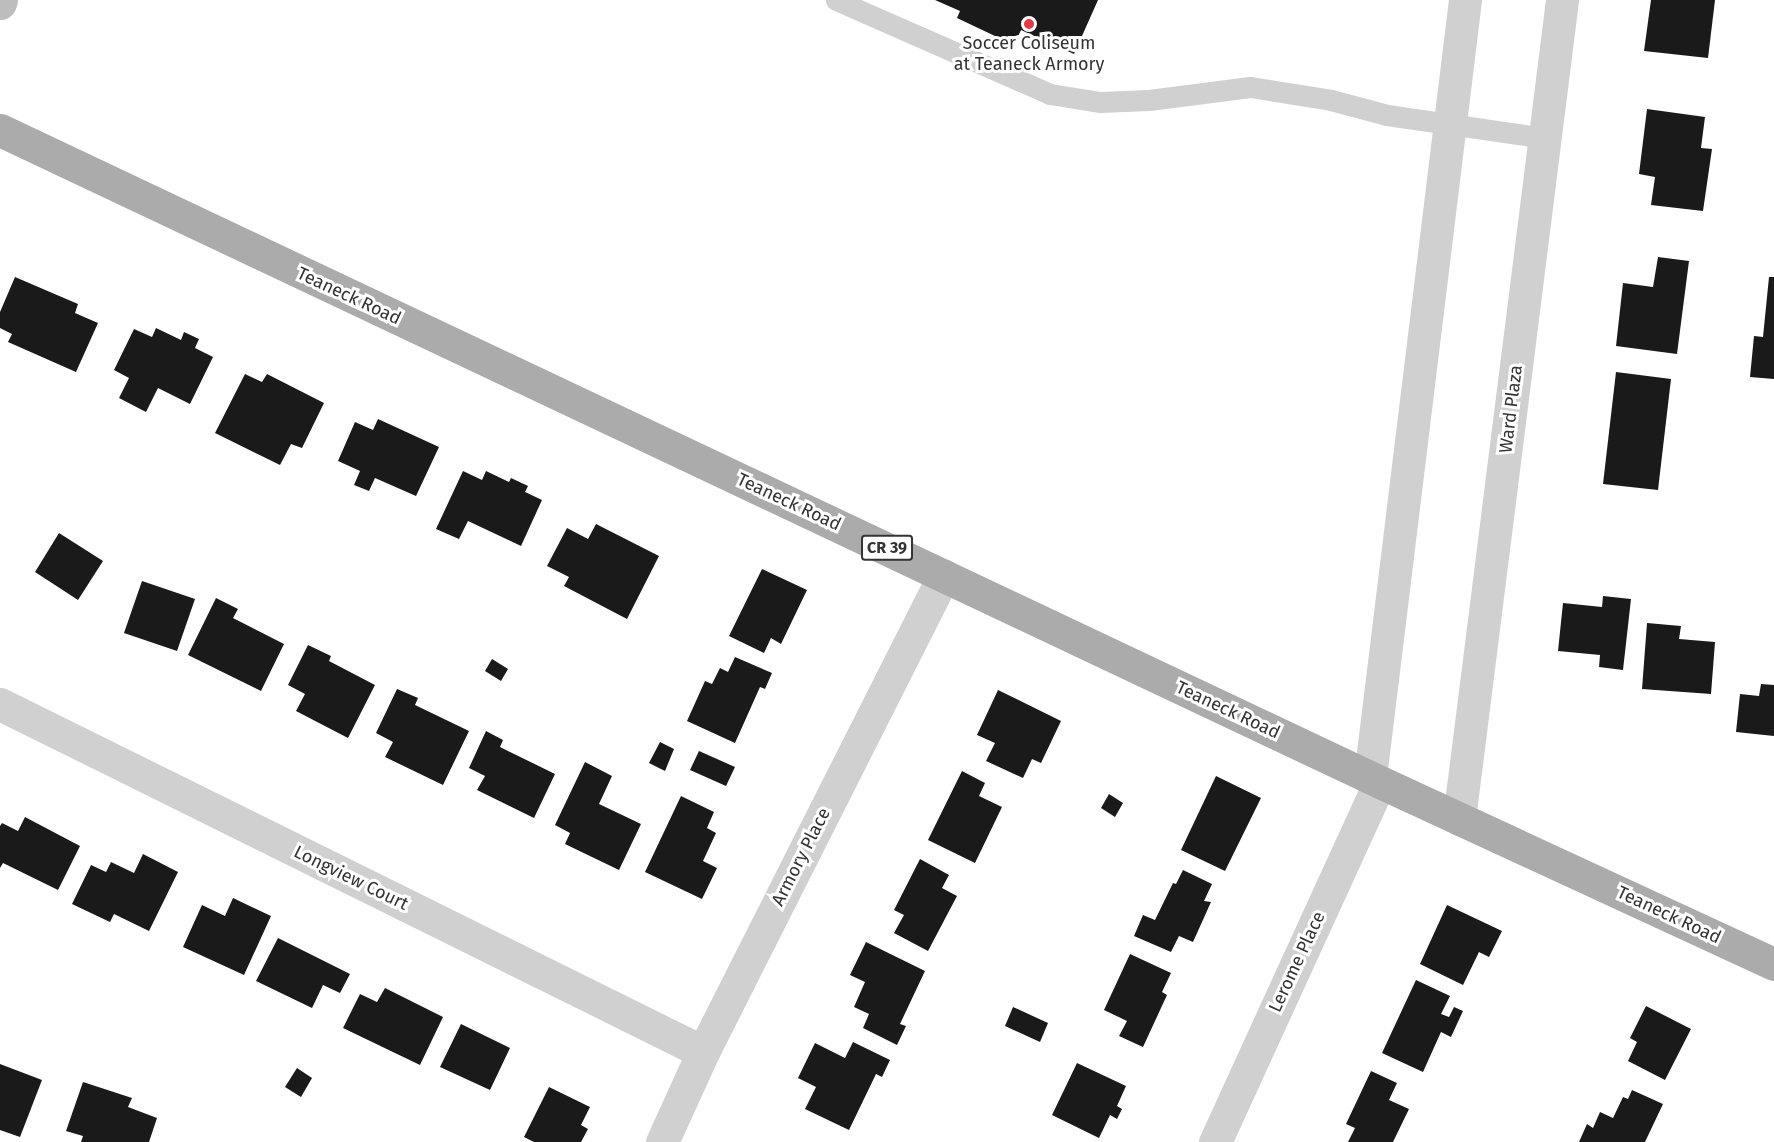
<!DOCTYPE html>
<html>
<head>
<meta charset="utf-8">
<style>
  body { margin:0 }
  #map { position:relative; width:1774px; height:1142px; overflow:hidden; background:#fff; font-family:"Fira Sans",sans-serif }
  div>[style] { position:absolute }
  .building>* { inset:0; background:#1a1a1a }
  .service>* { height:21px; margin:-10.5px; padding:0 10.5px; transform-origin:10.5px; border-radius:10.5px; background:#d0d0d0 }
  .minor>* { height:33px; margin:-16.5px; padding:0 16.5px; transform-origin:16.5px; border-radius:16.5px; background:#d0d0d0 }
  .tertiary>* { height:33px; margin:-16.5px; padding:0 16.5px; transform-origin:16.5px; border-radius:16.5px; background:#d0d0d0 }
  .secondary>* { height:33px; margin:-16.5px; padding:0 16.5px; transform-origin:16.5px; border-radius:16.5px; background:#bdbdbd }
  .primary>* { height:33px; margin:-16.5px; padding:0 16.5px; transform-origin:16.5px; border-radius:16.5px; background:#ababab }
  .dots>* { width:16px; height:16px; translate:-50% -50%; box-sizing:border-box; border:3px solid #fff; border-radius:50% }
  span { translate:-50% -50%; white-space:nowrap; text-align:center; line-height:1.15; -webkit-text-stroke:6px #fff; paint-order:stroke }
  .shield-label span { padding:2px 4px; background:#fff; border:2px solid; border-radius:4px; -webkit-text-stroke-width:0 }
  .shield-label { font-size:16px; color:#333; font-weight:700 }
  .poi-label { font-size:18px; color:#333 }
  .street-label { font-size:18px; color:#333 }
</style>
</head>
<body>
<div id="map">
  <div class="building">
    <i style="clip-path:polygon(935px 0,1098px 0,1074px 54px,1021px 30px,1014px 45px,957px 18px,960px 11px)"></i>
    <i style="clip-path:polygon(1651px 0,1715px 0,1708px 58px,1644px 51px)"></i>
    <i style="clip-path:polygon(1647px 109px,1705px 117px,1701px 148px,1712px 149px,1703px 211px,1651px 205px,1655px 177px,1639px 174px)"></i>
    <i style="clip-path:polygon(1658px 257px,1689px 261px,1677px 354px,1616px 346px,1623px 283px,1653px 287px)"></i>
    <i style="clip-path:polygon(15px 277px,78px 304px,75px 313px,98px 323px,76px 372px,8px 342px,12px 334px,0 328px,0 312px)"></i>
    <i style="clip-path:polygon(1769px 277px,1774px 277px,1774px 379px,1750px 377px,1754px 336px,1763px 337px)"></i>
    <i style="clip-path:polygon(156px 328px,181px 340px,184px 332px,199px 339px,195px 348px,213px 357px,190px 404px,158px 388px,146px 412px,119px 398px,129px 378px,114px 370px,134px 329px,152px 337px)"></i>
    <i style="clip-path:polygon(1616px 372px,1671px 379px,1658px 490px,1603px 484px)"></i>
    <i style="clip-path:polygon(245px 374px,262px 382px,267px 374px,324px 403px,302px 448px,291px 444px,280px 465px,215px 433px)"></i>
    <i style="clip-path:polygon(378px 419px,439px 447px,416px 496px,375px 478px,369px 491px,354px 485px,360px 471px,338px 461px,355px 422px,373px 430px)"></i>
    <i style="clip-path:polygon(463px 471px,482px 480px,486px 471px,509px 482px,511px 478px,528px 486px,525px 492px,542px 500px,521px 546px,468px 521px,459px 539px,436px 529px)"></i>
    <i style="clip-path:polygon(596px 524px,659px 556px,627px 619px,564px 586px,569px 577px,547px 566px,567px 528px,588px 539px)"></i>
    <i style="clip-path:polygon(59px 533px,103px 561px,78px 600px,35px 572px)"></i>
    <i style="clip-path:polygon(762px 569px,807px 590px,781px 644px,771px 638px,764px 653px,729px 636px)"></i>
    <i style="clip-path:polygon(142px 581px,195px 599px,177px 651px,124px 633px)"></i>
    <i style="clip-path:polygon(1603px 596px,1631px 599px,1623px 670px,1599px 667px,1600px 655px,1558px 651px,1563px 603px,1602px 607px)"></i>
    <i style="clip-path:polygon(216px 598px,238px 609px,233px 618px,284px 644px,261px 691px,188px 655px)"></i>
    <i style="clip-path:polygon(1647px 623px,1681px 626px,1679px 639px,1715px 642px,1711px 694px,1642px 689px)"></i>
    <i style="clip-path:polygon(308px 645px,331px 656px,329px 661px,375px 685px,348px 738px,296px 711px,305px 694px,288px 685px)"></i>
    <i style="clip-path:polygon(735px 657px,772px 673px,765px 689px,760px 687px,735px 743px,687px 721px,705px 681px,712px 684px,720px 668px,728px 672px)"></i>
    <i style="clip-path:polygon(492px 659px,508px 669px,501px 681px,485px 671px)"></i>
    <i style="clip-path:polygon(1761px 684px,1774px 685px,1774px 736px,1736px 732px,1740px 694px,1759px 696px)"></i>
    <i style="clip-path:polygon(397px 689px,418px 698px,415px 705px,469px 731px,443px 785px,385px 757px,393px 742px,376px 733px)"></i>
    <i style="clip-path:polygon(998px 690px,1061px 721px,1041px 763px,1032px 759px,1023px 778px,986px 761px,995px 743px,977px 735px)"></i>
    <i style="clip-path:polygon(486px 731px,503px 740px,500px 747px,555px 774px,534px 818px,477px 790px,485px 776px,469px 768px)"></i>
    <i style="clip-path:polygon(660px 742px,674px 749px,665px 771px,649px 763px)"></i>
    <i style="clip-path:polygon(699px 751px,735px 767px,726px 786px,690px 770px)"></i>
    <i style="clip-path:polygon(585px 762px,612px 776px,599px 804px,641px 824px,619px 870px,565px 844px,570px 833px,555px 825px)"></i>
    <i style="clip-path:polygon(962px 771px,985px 783px,979px 796px,1002px 807px,975px 863px,928px 840px)"></i>
    <i style="clip-path:polygon(1216px 776px,1261px 798px,1225px 871px,1181px 850px)"></i>
    <i style="clip-path:polygon(1109px 794px,1123px 803px,1115px 817px,1101px 808px)"></i>
    <i style="clip-path:polygon(681px 796px,714px 812px,707px 828px,716px 833px,703px 861px,717px 868px,702px 899px,645px 872px)"></i>
    <i style="clip-path:polygon(25px 817px,80px 846px,58px 890px,3px 863px,0 868px,0 826px,2px 823px,18px 831px)"></i>
    <i style="clip-path:polygon(143px 854px,178px 872px,149px 931px,114px 914px,110px 922px,72px 904px,91px 865px,106px 872px,111px 862px,134px 873px)"></i>
    <i style="clip-path:polygon(920px 859px,949px 875px,942px 888px,957px 896px,928px 951px,894px 933px,904px 915px,894px 910px)"></i>
    <i style="clip-path:polygon(1183px 870px,1212px 884px,1204px 901px,1211px 902px,1193px 942px,1179px 936px,1171px 952px,1134px 936px,1143px 915px,1155px 920px,1173px 883px,1176px 884px)"></i>
    <i style="clip-path:polygon(233px 898px,271px 916px,244px 975px,183px 947px,202px 905px,225px 916px)"></i>
    <i style="clip-path:polygon(1447px 905px,1502px 931px,1489px 957px,1479px 952px,1463px 985px,1420px 964px)"></i>
    <i style="clip-path:polygon(278px 938px,350px 974px,340px 993px,323px 985px,312px 1008px,256px 981px)"></i>
    <i style="clip-path:polygon(866px 942px,925px 971px,900px 1024px,906px 1026px,897px 1045px,863px 1028px,869px 1014px,854px 1007px,865px 982px,850px 975px)"></i>
    <i style="clip-path:polygon(1130px 954px,1171px 973px,1162px 992px,1167px 995px,1143px 1047px,1119px 1036px,1127px 1021px,1104px 1010px)"></i>
    <i style="clip-path:polygon(1416px 980px,1450px 996px,1441px 1014px,1449px 1017px,1454px 1007px,1463px 1011px,1451px 1037px,1441px 1032px,1423px 1072px,1382px 1053px)"></i>
    <i style="clip-path:polygon(385px 988px,443px 1017px,420px 1065px,343px 1028px,360px 994px,377px 1002px)"></i>
    <i style="clip-path:polygon(1646px 1006px,1691px 1029px,1665px 1080px,1628px 1061px,1637px 1042px,1630px 1038px)"></i>
    <i style="clip-path:polygon(1013px 1007px,1048px 1023px,1040px 1042px,1005px 1026px)"></i>
    <i style="clip-path:polygon(461px 1024px,510px 1048px,490px 1090px,440px 1067px)"></i>
    <i style="clip-path:polygon(853px 1042px,890px 1060px,882px 1077px,876px 1074px,849px 1130px,805px 1109px,816px 1087px,798px 1078px,815px 1043px,845px 1058px)"></i>
    <i style="clip-path:polygon(1077px 1063px,1126px 1086px,1117px 1106px,1122px 1109px,1117px 1119px,1110px 1115px,1099px 1138px,1052px 1115px)"></i>
    <i style="clip-path:polygon(0 1064px,42px 1080px,20px 1137px,0 1130px)"></i>
    <i style="clip-path:polygon(297px 1068px,312px 1078px,301px 1097px,285px 1087px)"></i>
    <i style="clip-path:polygon(1371px 1071px,1397px 1083px,1389px 1100px,1409px 1109px,1393px 1142px,1348px 1142px,1355px 1128px,1346px 1124px)"></i>
    <i style="clip-path:polygon(83px 1082px,132px 1098px,128px 1107px,157px 1118px,149px 1142px,81px 1142px,83px 1136px,66px 1131px)"></i>
    <i style="clip-path:polygon(549px 1087px,590px 1107px,581px 1125px,588px 1129px,581px 1142px,534px 1142px,524px 1137px)"></i>
    <i style="clip-path:polygon(1632px 1090px,1663px 1104px,1645px 1142px,1579px 1142px,1587px 1124px,1593px 1128px,1600px 1112px,1613px 1118px,1623px 1097px,1628px 1099px)"></i>
  </div>
  <div class="service">
    <i style="left:836px;top:0;width:234px;rotate:23.7deg"></i>
    <i style="left:1050px;top:94px;width:51px;rotate:9.1deg"></i>
    <i style="left:1100px;top:102px;width:49px;rotate:-2.3deg"></i>
    <i style="left:1149px;top:100px;width:102px;rotate:-7.3deg"></i>
    <i style="left:1250px;top:87px;width:82px;rotate:9.1deg"></i>
    <i style="left:1331px;top:100px;width:58px;rotate:15deg"></i>
    <i style="left:1387px;top:115px;width:160px;rotate:8.3deg"></i>
  </div>
  <div class="minor">
    <i style="left:0;top:704px;width:784px;rotate:26.34deg"></i>
    <i style="left:662px;top:1142px;width:99px;rotate:-65.5deg"></i>
    <i style="left:703px;top:1052px;width:534px;rotate:-63.2deg"></i>
    <i style="left:1215px;top:1142px;width:396px;rotate:-65.4deg"></i>
  </div>
  <div class="tertiary">
    <i style="left:1370px;top:777px;width:783px;rotate:-83.03deg"></i>
    <i style="left:1459px;top:819px;width:825px;rotate:-82.83deg"></i>
  </div>
  <div class="secondary">
    <i style="left:0;top:3px;width:3px;rotate:-72deg"></i>
  </div>
  <div class="primary">
    <i style="left:0;top:130px;width:1526px;rotate:25.29deg"></i>
    <i style="left:1380px;top:782px;width:434px;rotate:24.8deg"></i>
  </div>
  <div class="dots">
    <i style="left:1029px;top:24px;background:#e63946"></i>
  </div>
  <div class="shield-label">
    <span style="left:887px;top:548px">CR 39</span>
  </div>
  <div class="poi-label">
    <span style="left:1029px;top:54px">Soccer Coliseum<br>at Teaneck Armory</span>
  </div>
  <div class="street-label">
    <span style="left:349px;top:296px;rotate:25deg">Teaneck Road</span>
    <span style="left:1511px;top:409px;rotate:-83deg">Ward Plaza</span>
    <span style="left:789px;top:502px;rotate:25deg">Teaneck Road</span>
    <span style="left:1228px;top:710px;rotate:25deg">Teaneck Road</span>
    <span style="left:801px;top:857px;rotate:-63deg">Armory Place</span>
    <span style="left:351px;top:878px;rotate:26deg">Longview Court</span>
    <span style="left:1669px;top:915px;rotate:25deg">Teaneck Road</span>
    <span style="left:1297px;top:962px;rotate:-65deg">Lerome Place</span>
  </div>
</div>
</body>
</html>
